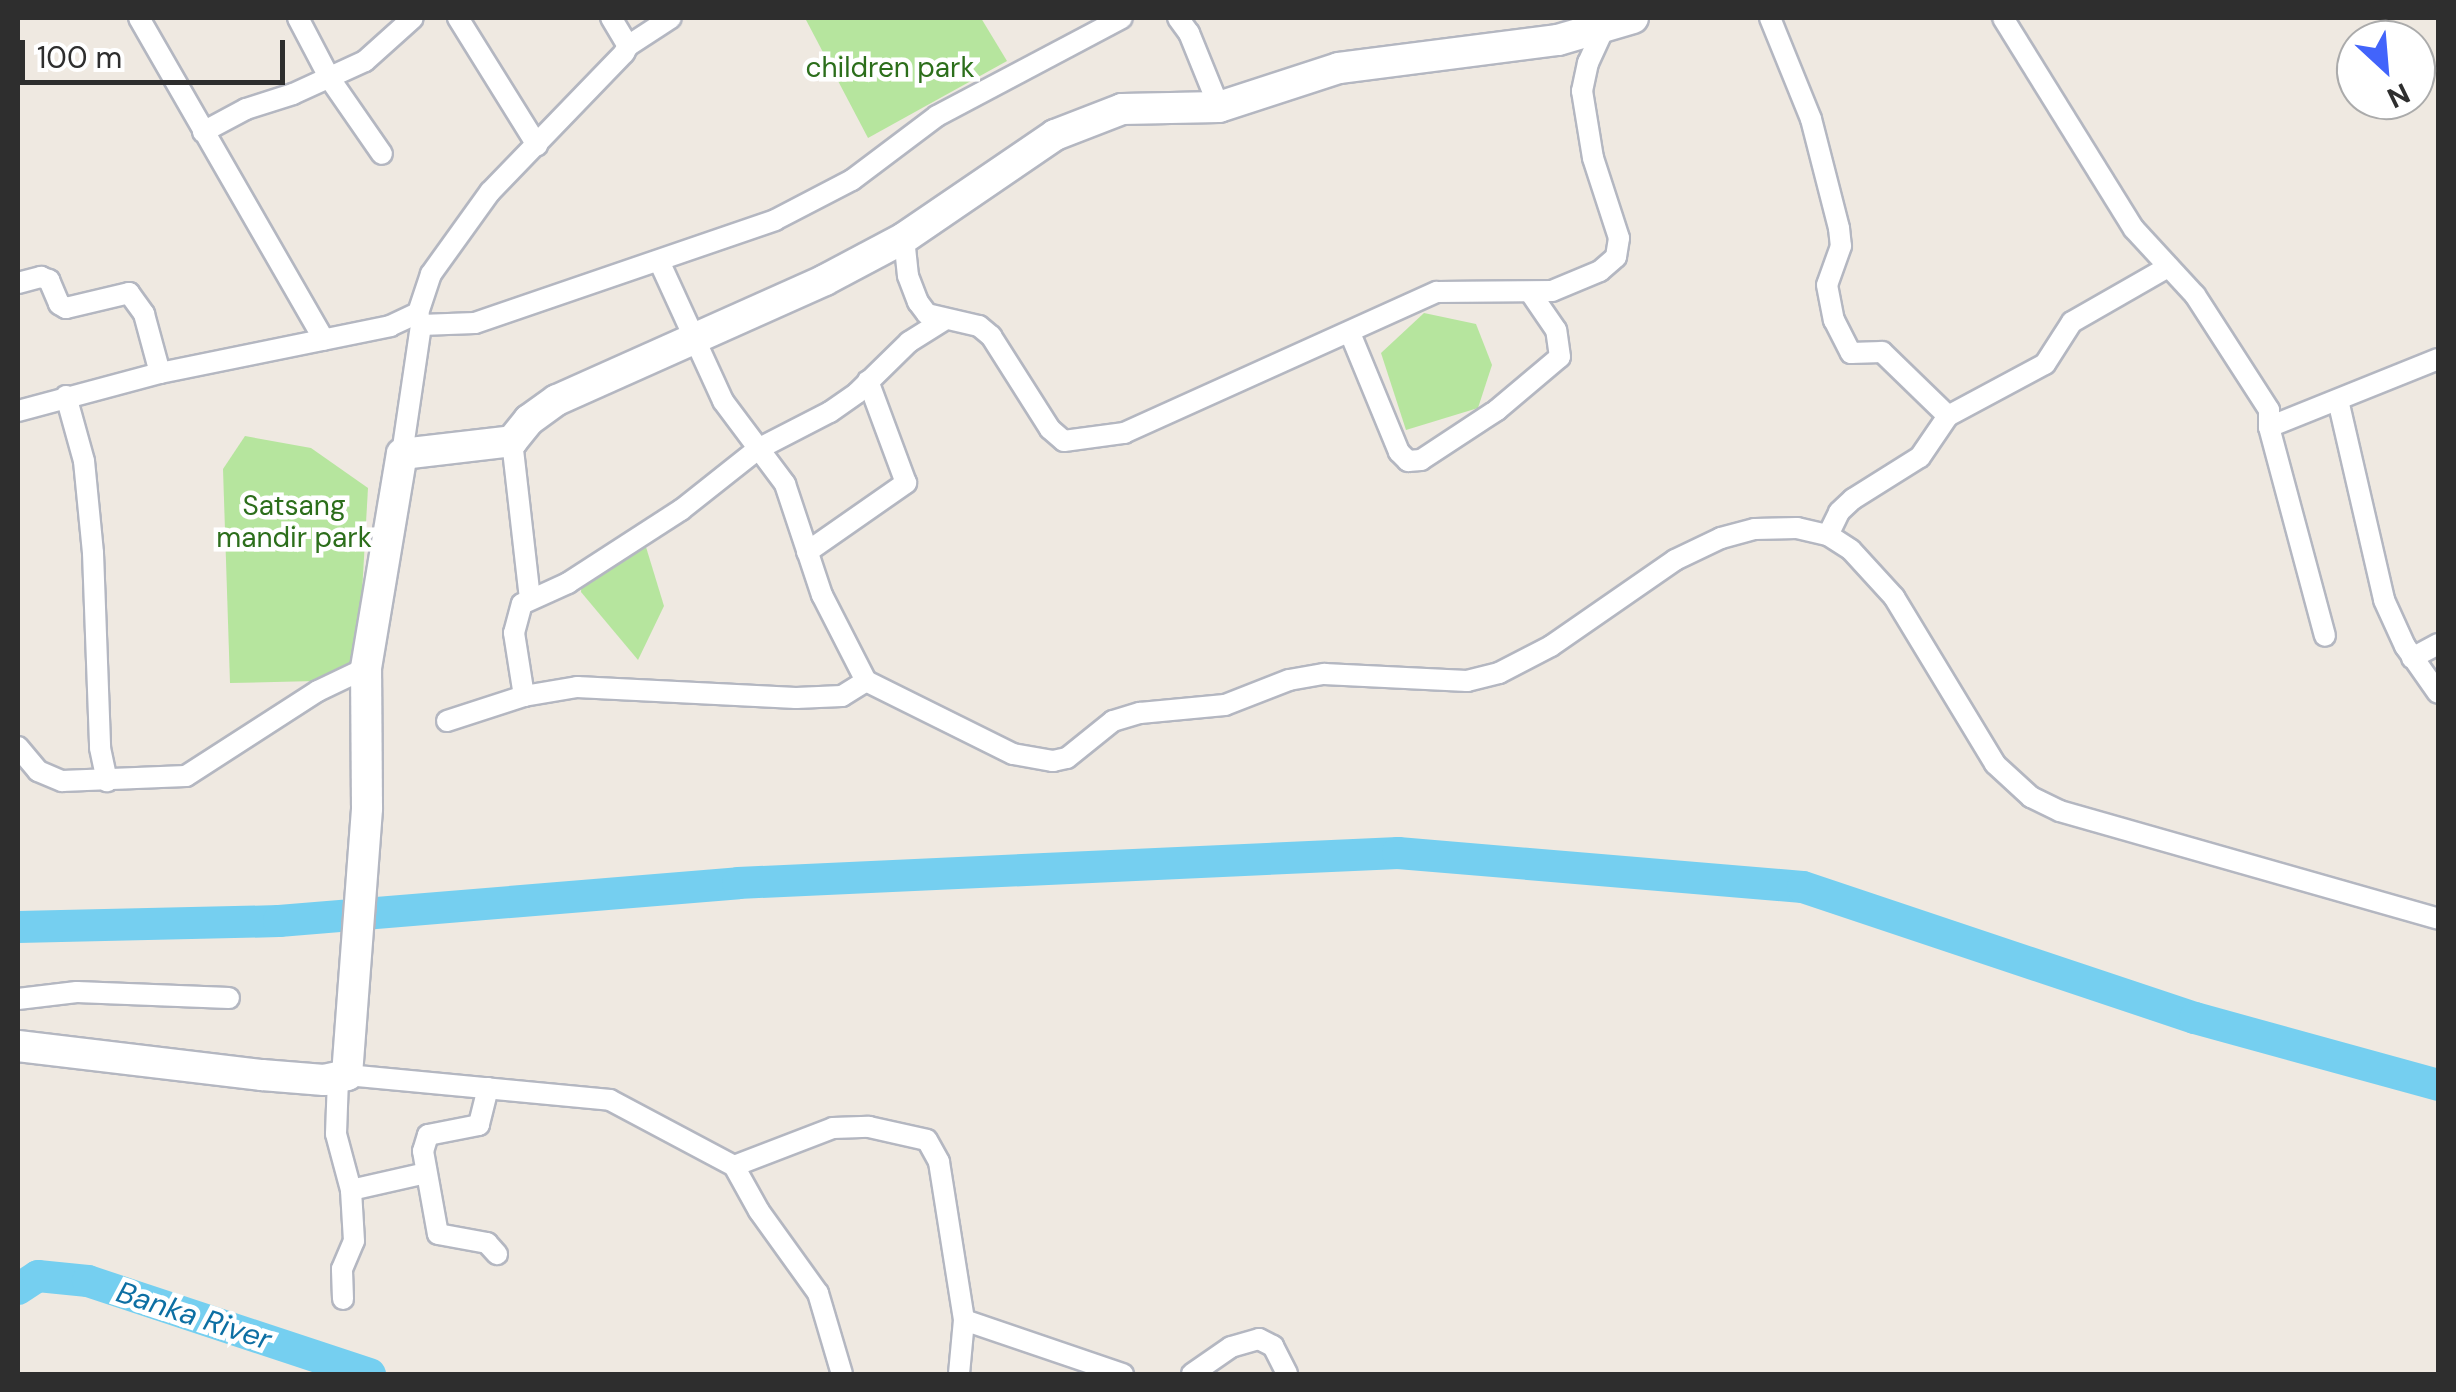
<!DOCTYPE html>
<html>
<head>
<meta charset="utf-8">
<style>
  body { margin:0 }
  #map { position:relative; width:2456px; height:1392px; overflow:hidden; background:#efe9e1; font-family:"DM Sans",sans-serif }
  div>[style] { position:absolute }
  .green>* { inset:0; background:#b6e59e }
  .river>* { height:32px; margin:-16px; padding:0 16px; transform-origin:16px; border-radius:16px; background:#75cff0 }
  .roads { filter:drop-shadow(2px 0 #b4b7c1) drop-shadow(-2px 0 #b4b7c1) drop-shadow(0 2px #b4b7c1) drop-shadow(0 -2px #b4b7c1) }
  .minor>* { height:20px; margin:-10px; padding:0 10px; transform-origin:10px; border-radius:10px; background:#fff }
  .secondary>* { height:30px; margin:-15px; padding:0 15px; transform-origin:15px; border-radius:15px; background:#fff }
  span { translate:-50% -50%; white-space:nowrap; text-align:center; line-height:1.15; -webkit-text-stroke:9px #fff; paint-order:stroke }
  .park-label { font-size:28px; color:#2c6e1b }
  .water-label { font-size:30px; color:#0d6fa3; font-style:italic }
  .frame { position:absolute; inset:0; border:20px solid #2e2e2e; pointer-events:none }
  .north { position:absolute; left:2336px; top:20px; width:100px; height:100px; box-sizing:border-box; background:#fff; border:2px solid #ababab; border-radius:50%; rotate:154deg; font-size:28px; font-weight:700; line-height:40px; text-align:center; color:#2e2e2e }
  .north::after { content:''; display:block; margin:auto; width:35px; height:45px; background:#4264fb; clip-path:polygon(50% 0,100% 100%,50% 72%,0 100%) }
  .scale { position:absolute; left:20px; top:40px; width:265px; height:45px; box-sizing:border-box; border:5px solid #2e2e2e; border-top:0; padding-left:12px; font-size:30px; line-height:35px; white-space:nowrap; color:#2e2e2e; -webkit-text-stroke:8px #fff; paint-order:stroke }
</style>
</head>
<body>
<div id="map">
  <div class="green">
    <i style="clip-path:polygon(805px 18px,981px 18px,1007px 61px,868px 138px)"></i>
    <i style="clip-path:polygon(1424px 313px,1476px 324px,1492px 365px,1478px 408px,1406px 430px,1381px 353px)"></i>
    <i style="clip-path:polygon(245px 436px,311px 448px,368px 488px,357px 680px,230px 683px,223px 469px)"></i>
    <i style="clip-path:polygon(646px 547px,664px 606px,638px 660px,581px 592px,582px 580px)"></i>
  </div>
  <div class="river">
    <i style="left:18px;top:927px;width:261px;rotate:-1.3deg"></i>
    <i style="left:279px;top:921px;width:461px;rotate:-4.7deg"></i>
    <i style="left:738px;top:883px;width:661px;rotate:-2.6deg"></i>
    <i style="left:1398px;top:853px;width:406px;rotate:4.8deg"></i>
    <i style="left:1803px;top:887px;width:413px;rotate:18.5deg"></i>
    <i style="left:2195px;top:1018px;width:252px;rotate:15.4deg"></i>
    <i style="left:18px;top:1289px;width:24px;rotate:-33deg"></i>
    <i style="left:38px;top:1276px;width:50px;rotate:5.7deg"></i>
    <i style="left:88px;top:1281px;width:297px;rotate:18.3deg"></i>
  </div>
  <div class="roads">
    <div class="minor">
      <i style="left:139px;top:18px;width:371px;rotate:60.1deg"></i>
      <i style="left:298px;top:18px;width:69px;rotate:62.3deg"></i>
      <i style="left:330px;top:79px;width:91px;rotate:55.3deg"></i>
      <i style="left:458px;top:18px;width:150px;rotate:58.1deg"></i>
      <i style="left:1178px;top:18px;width:19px;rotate:54deg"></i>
      <i style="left:1189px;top:33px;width:80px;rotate:67.9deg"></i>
      <i style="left:1770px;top:18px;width:109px;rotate:67.9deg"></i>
      <i style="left:1811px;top:119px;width:113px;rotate:75.6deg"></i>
      <i style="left:1839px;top:228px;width:18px;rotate:84deg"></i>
      <i style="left:1841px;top:246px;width:41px;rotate:109.7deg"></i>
      <i style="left:1827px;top:285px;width:36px;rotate:79deg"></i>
      <i style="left:1834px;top:320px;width:37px;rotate:63deg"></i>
      <i style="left:1851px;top:353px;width:31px;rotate:-2deg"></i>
      <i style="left:1882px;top:352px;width:92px;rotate:44.1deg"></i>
      <i style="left:2003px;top:18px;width:248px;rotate:58.2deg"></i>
      <i style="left:2134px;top:229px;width:90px;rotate:47.3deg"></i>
      <i style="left:2195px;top:295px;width:137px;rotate:57.2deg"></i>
      <i style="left:2269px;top:410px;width:17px;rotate:90deg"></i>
      <i style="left:2269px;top:427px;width:216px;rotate:75deg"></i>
      <i style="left:628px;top:46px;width:51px;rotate:-33.1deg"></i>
      <i style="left:203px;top:132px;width:49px;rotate:-28.1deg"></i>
      <i style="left:246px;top:109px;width:49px;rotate:-17.7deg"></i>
      <i style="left:293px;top:94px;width:79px;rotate:-24.6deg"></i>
      <i style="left:365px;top:61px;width:64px;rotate:-41.9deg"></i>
      <i style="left:904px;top:238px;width:38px;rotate:84deg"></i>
      <i style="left:908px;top:276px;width:28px;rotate:69deg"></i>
      <i style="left:918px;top:302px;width:15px;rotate:53deg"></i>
      <i style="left:927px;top:314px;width:53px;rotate:13deg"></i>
      <i style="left:979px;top:326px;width:16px;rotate:40deg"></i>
      <i style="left:991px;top:336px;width:110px;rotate:57.6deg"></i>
      <i style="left:1050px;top:429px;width:18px;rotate:41deg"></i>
      <i style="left:1064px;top:441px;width:61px;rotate:-7.6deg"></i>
      <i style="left:1124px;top:433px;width:343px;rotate:-24.3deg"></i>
      <i style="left:1437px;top:292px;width:115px;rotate:-0.5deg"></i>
      <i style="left:1552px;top:291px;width:52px;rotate:-22.6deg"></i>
      <i style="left:1600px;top:271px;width:21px;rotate:-41deg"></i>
      <i style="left:1616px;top:257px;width:19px;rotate:-81deg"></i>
      <i style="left:1619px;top:238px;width:84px;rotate:-108deg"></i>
      <i style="left:1593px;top:158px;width:68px;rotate:-99.3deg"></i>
      <i style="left:1582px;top:91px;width:29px;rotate:-78deg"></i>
      <i style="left:1588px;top:63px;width:41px;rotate:-65.3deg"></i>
      <i style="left:659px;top:261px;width:154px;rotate:65.4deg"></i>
      <i style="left:723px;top:401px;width:104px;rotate:53.2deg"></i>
      <i style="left:785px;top:484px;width:117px;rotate:71.6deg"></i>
      <i style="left:822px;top:595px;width:97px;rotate:62.9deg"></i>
      <i style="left:866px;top:681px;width:164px;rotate:26.4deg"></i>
      <i style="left:1013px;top:754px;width:41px;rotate:9.9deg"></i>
      <i style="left:1053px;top:761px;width:14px;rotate:-12deg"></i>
      <i style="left:1067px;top:758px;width:59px;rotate:-38.8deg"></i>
      <i style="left:1113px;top:721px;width:28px;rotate:-17deg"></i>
      <i style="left:1140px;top:713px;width:85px;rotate:-5.4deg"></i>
      <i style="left:1225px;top:705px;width:69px;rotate:-21.3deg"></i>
      <i style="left:1289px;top:680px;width:36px;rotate:-10deg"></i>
      <i style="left:1324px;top:674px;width:143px;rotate:2.8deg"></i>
      <i style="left:1467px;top:681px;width:33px;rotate:-14deg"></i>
      <i style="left:1499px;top:673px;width:59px;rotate:-27.4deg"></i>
      <i style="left:1551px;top:646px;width:151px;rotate:-34.7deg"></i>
      <i style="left:1675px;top:560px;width:51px;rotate:-25.6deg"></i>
      <i style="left:1721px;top:538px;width:35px;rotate:-15deg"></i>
      <i style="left:1755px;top:529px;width:42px;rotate:-1.4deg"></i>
      <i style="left:1797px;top:528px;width:32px;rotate:13deg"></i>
      <i style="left:1828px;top:535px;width:27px;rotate:33deg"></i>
      <i style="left:1851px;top:550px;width:64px;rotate:47.5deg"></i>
      <i style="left:1894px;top:597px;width:195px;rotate:58.8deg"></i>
      <i style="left:1995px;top:764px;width:49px;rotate:42.5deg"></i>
      <i style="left:2031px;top:797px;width:32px;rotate:26deg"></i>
      <i style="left:2060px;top:811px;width:393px;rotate:15.9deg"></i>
      <i style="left:18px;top:283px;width:24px;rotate:-15deg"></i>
      <i style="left:41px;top:277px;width:9px;rotate:21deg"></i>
      <i style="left:49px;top:280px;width:26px;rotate:67deg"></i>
      <i style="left:59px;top:304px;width:8px;rotate:30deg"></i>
      <i style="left:66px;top:308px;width:65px;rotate:-13.4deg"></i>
      <i style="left:129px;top:293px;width:26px;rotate:54deg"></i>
      <i style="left:144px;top:314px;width:61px;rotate:74.8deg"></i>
      <i style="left:421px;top:325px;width:54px;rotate:-2.1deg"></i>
      <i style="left:475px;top:323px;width:317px;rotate:-18.9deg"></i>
      <i style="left:775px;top:220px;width:87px;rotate:-27.5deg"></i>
      <i style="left:852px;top:180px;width:106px;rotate:-37deg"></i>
      <i style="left:937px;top:116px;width:209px;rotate:-27.9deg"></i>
      <i style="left:1350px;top:333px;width:129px;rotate:67.6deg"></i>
      <i style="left:1399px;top:452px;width:13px;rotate:45deg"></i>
      <i style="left:1408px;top:461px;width:13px;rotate:-4deg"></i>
      <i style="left:1421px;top:460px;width:91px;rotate:-33.3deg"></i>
      <i style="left:1497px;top:410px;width:82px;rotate:-40.1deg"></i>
      <i style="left:1560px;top:357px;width:27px;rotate:-98deg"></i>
      <i style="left:1556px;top:330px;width:46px;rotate:-124.4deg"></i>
      <i style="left:66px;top:396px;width:67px;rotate:74.5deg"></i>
      <i style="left:84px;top:461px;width:92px;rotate:84.4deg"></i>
      <i style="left:93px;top:553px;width:195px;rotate:87.9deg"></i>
      <i style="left:100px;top:748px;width:34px;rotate:78deg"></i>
      <i style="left:2338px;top:400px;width:205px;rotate:77deg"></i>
      <i style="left:2384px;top:600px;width:51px;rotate:65.5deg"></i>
      <i style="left:2405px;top:646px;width:57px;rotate:54.9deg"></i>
      <i style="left:18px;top:411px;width:147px;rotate:-15deg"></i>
      <i style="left:160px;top:373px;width:235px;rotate:-11.5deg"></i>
      <i style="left:390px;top:326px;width:31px;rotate:-25deg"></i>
      <i style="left:2269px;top:427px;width:182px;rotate:-21.9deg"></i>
      <i style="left:512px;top:441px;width:158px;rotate:83.5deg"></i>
      <i style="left:402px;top:454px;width:130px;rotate:-81.6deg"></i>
      <i style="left:421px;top:325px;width:12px;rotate:-104deg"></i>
      <i style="left:418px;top:313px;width:41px;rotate:-71.6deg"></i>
      <i style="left:431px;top:274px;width:101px;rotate:-54.3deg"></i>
      <i style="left:490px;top:192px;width:193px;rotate:-46deg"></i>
      <i style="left:624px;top:53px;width:8px;rotate:-60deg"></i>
      <i style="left:628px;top:46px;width:33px;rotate:-121deg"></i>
      <i style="left:1828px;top:535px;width:25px;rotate:-64deg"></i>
      <i style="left:1839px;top:512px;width:19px;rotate:-43deg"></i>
      <i style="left:1853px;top:499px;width:79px;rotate:-32.1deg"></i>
      <i style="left:1920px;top:457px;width:50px;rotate:-55.7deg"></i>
      <i style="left:1948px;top:416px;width:110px;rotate:-28.2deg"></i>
      <i style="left:2045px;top:364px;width:50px;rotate:-57.3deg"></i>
      <i style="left:2072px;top:322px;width:111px;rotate:-29.8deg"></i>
      <i style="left:807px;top:552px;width:121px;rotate:-34.9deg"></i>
      <i style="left:906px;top:483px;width:109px;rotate:-110.4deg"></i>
      <i style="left:2412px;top:658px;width:30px;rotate:-28deg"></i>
      <i style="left:524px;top:696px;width:64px;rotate:-99deg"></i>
      <i style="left:514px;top:633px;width:30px;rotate:-75deg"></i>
      <i style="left:522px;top:604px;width:51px;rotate:-24.5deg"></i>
      <i style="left:568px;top:583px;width:135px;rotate:-32.9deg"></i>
      <i style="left:681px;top:510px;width:98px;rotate:-38.4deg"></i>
      <i style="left:758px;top:449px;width:81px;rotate:-27.2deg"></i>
      <i style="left:830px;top:412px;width:33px;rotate:-35deg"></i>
      <i style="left:857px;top:393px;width:73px;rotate:-44.4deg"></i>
      <i style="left:909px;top:342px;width:40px;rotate:-32deg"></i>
      <i style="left:447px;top:721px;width:81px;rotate:-18deg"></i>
      <i style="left:524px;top:696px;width:54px;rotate:-9.6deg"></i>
      <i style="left:577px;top:687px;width:219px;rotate:2.9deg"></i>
      <i style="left:796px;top:698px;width:46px;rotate:-2.5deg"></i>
      <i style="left:842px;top:696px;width:28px;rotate:-32deg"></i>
      <i style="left:18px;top:747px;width:31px;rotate:50deg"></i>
      <i style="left:38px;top:771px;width:26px;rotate:23deg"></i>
      <i style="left:62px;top:781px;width:124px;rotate:-2.3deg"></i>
      <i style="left:186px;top:776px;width:157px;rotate:-32.8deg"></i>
      <i style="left:318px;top:691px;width:53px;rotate:-25.6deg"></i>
      <i style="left:18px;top:999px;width:59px;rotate:-6.8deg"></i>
      <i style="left:77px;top:992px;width:152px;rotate:2.3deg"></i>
      <i style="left:347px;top:1075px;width:264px;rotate:5.4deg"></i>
      <i style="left:610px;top:1100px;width:140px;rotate:28deg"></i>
      <i style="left:734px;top:1166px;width:106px;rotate:-21deg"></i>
      <i style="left:833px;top:1128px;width:36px;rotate:-2deg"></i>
      <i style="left:869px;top:1127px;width:59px;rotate:12.6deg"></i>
      <i style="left:927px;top:1140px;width:25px;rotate:61deg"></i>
      <i style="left:939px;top:1162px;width:160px;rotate:81deg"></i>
      <i style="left:964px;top:1320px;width:54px;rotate:95.3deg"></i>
      <i style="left:338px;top:1079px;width:55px;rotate:92.1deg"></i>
      <i style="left:336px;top:1134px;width:58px;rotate:75deg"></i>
      <i style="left:488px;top:1088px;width:38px;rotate:104deg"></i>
      <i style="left:479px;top:1125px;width:52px;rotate:168.9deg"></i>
      <i style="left:428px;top:1135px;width:17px;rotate:107deg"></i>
      <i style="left:423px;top:1151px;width:84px;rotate:79.8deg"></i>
      <i style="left:438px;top:1234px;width:50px;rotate:10.4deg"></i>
      <i style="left:487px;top:1243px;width:15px;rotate:48deg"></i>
      <i style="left:734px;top:1166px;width:51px;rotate:60.9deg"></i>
      <i style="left:759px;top:1211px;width:101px;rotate:54.3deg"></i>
      <i style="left:818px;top:1293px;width:84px;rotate:73.5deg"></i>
      <i style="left:343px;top:1299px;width:30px;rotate:-92deg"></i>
      <i style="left:342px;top:1269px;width:30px;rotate:-67deg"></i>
      <i style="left:354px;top:1241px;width:51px;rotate:-93.4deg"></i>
      <i style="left:351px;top:1190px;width:77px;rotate:-12.8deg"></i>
      <i style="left:964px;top:1320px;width:168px;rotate:18.8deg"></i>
      <i style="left:1192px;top:1374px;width:47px;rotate:-34.7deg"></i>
      <i style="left:1231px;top:1347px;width:29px;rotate:-16deg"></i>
      <i style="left:1259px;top:1339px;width:16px;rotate:27deg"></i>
      <i style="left:1273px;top:1346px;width:31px;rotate:63deg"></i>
    </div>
    <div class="secondary">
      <i style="left:18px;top:1046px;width:246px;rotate:6.8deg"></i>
      <i style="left:262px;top:1075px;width:62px;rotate:4.6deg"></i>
      <i style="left:324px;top:1080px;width:24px;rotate:-12deg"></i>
      <i style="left:347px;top:1075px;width:268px;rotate:-85.7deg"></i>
      <i style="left:367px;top:808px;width:140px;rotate:-90.4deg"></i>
      <i style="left:366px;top:668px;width:217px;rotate:-80.5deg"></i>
      <i style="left:402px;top:454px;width:111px;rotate:-6.7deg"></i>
      <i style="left:512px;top:441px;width:27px;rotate:-51deg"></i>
      <i style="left:529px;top:420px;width:34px;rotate:-36deg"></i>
      <i style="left:557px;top:400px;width:294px;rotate:-24.1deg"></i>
      <i style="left:825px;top:280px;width:89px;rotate:-28deg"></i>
      <i style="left:904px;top:238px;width:183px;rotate:-34.3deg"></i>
      <i style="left:1055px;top:135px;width:72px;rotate:-21.2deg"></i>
      <i style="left:1122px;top:109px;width:97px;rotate:-1.2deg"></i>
      <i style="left:1219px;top:107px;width:126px;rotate:-18deg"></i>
      <i style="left:1339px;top:68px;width:221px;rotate:-7.3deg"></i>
      <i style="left:1558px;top:40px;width:78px;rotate:-16.3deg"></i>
    </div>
  </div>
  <div class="park-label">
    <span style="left:890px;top:68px">children park</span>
    <span style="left:294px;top:522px">Satsang<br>mandir park</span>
  </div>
  <div class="water-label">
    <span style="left:194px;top:1316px;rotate:18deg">Banka River</span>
  </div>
  <div class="frame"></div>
  <div class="north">N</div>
  <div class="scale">100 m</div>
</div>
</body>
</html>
